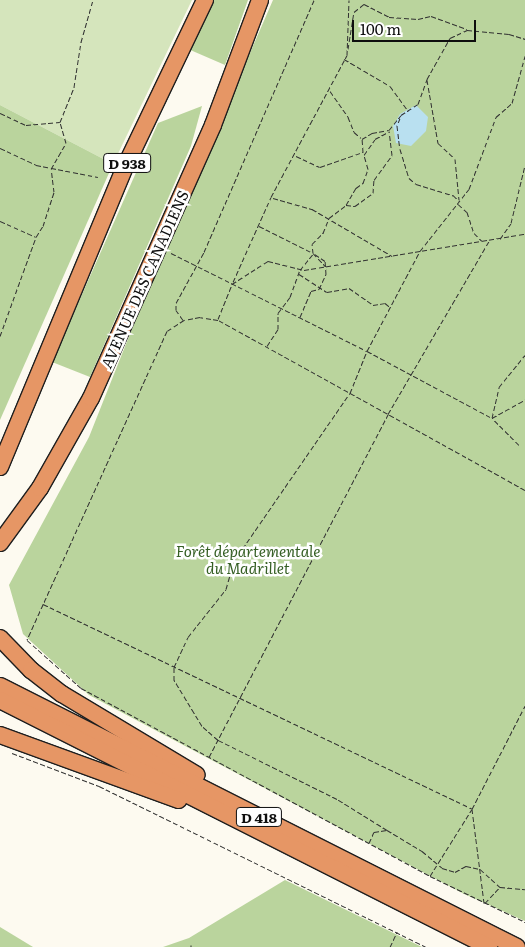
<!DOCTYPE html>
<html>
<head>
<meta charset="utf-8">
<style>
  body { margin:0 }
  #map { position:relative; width:525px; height:947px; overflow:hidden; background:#fdfaf0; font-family:Literata,serif }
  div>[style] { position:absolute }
  .green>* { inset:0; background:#d5e5bc }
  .forest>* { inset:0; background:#bad49d }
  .water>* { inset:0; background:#b9e0f0 }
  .path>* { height:1px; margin-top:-0.5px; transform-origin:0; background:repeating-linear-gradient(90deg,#303030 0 5px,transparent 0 7.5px) }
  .roads { filter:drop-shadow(1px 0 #1f1f1f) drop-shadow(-1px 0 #1f1f1f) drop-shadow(0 1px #1f1f1f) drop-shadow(0 -1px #1f1f1f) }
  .highway>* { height:16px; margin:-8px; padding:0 8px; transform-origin:8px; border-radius:8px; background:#e69665 }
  span { translate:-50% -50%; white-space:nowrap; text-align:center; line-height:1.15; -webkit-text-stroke:5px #fff; paint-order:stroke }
  .shield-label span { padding:1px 4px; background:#fff; border:1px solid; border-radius:4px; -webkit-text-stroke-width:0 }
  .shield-label { font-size:14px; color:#0e0e0e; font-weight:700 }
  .street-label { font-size:15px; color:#0e0e0e }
  .park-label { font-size:15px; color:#355f24; font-style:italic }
  .scale { position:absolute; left:352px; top:20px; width:124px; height:22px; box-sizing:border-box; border:2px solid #0e0e0e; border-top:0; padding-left:6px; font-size:15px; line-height:18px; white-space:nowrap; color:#0e0e0e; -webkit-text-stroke:4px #fff; paint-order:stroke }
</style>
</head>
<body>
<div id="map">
  <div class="green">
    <i style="clip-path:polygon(0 0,192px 0,113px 164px,0 105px)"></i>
  </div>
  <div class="forest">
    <i style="clip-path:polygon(214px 0,248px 0,225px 65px,188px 49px)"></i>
    <i style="clip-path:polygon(273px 0,525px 0,525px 921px,464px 894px,89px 695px,23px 634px,9px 585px,89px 437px,153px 276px)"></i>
    <i style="clip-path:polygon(0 105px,113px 164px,0 420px)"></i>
    <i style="clip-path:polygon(202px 106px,191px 146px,90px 377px,52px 362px,158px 123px)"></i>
    <i style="clip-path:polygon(285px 880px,422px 947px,163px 947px,189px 938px)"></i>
    <i style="clip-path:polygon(0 927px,33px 947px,0 947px)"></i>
  </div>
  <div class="water">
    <i style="clip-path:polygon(416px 105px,428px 117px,426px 131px,411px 146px,396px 143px,393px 126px,396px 121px,400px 114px)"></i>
  </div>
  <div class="path">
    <i style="left:348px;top:49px;width:37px;rotate:-81deg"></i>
    <i style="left:354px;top:12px;width:13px;rotate:-39deg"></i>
    <i style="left:364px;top:4px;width:28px;rotate:27deg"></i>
    <i style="left:389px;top:17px;width:29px;rotate:4deg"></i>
    <i style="left:418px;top:19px;width:13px;rotate:-13deg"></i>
    <i style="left:431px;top:16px;width:38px;rotate:20deg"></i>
    <i style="left:344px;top:59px;width:53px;rotate:30.4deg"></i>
    <i style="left:390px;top:86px;width:31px;rotate:54deg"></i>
    <i style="left:427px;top:80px;width:64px;rotate:80.1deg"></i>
    <i style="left:438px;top:143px;width:23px;rotate:43deg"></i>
    <i style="left:455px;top:159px;width:41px;rotate:84.4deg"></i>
    <i style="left:330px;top:91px;width:32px;rotate:55deg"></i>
    <i style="left:348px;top:117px;width:16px;rotate:68deg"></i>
    <i style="left:354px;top:132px;width:9px;rotate:41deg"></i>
    <i style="left:0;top:113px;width:29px;rotate:25deg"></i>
    <i style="left:26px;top:125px;width:34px;rotate:-5deg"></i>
    <i style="left:400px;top:118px;width:9px;rotate:111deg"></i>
    <i style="left:397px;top:126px;width:23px;rotate:83deg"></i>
    <i style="left:400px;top:149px;width:30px;rotate:73deg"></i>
    <i style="left:409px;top:178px;width:9px;rotate:41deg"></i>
    <i style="left:416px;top:184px;width:39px;rotate:17deg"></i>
    <i style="left:453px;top:195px;width:8px;rotate:45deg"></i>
    <i style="left:0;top:148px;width:40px;rotate:25deg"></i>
    <i style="left:36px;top:165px;width:63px;rotate:11deg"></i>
    <i style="left:296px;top:156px;width:26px;rotate:25deg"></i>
    <i style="left:320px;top:167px;width:46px;rotate:-19.2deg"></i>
    <i style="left:363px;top:152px;width:13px;rotate:-94deg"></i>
    <i style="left:362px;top:139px;width:12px;rotate:-31deg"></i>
    <i style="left:372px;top:133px;width:17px;rotate:-10deg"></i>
    <i style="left:389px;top:130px;width:19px;rotate:-51deg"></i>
    <i style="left:401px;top:115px;width:20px;rotate:-33deg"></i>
    <i style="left:418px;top:104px;width:27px;rotate:-70deg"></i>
    <i style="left:427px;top:79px;width:47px;rotate:-60.7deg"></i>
    <i style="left:450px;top:38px;width:19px;rotate:-25deg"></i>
    <i style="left:467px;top:30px;width:42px;rotate:5.4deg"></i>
    <i style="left:509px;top:34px;width:17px;rotate:17deg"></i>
    <i style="left:273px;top:198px;width:41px;rotate:15.8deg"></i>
    <i style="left:312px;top:209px;width:93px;rotate:30.4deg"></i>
    <i style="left:458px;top:204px;width:12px;rotate:42deg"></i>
    <i style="left:467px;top:212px;width:22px;rotate:72deg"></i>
    <i style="left:474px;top:233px;width:11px;rotate:45deg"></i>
    <i style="left:346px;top:205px;width:9px;rotate:6deg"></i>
    <i style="left:355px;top:206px;width:22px;rotate:-36deg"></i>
    <i style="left:373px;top:193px;width:13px;rotate:-86deg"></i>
    <i style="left:374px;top:180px;width:31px;rotate:-54deg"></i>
    <i style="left:392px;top:155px;width:24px;rotate:-97deg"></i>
    <i style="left:0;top:221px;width:39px;rotate:24deg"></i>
    <i style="left:36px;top:237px;width:13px;rotate:-58deg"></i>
    <i style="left:43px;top:226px;width:36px;rotate:-72deg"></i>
    <i style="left:54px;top:192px;width:23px;rotate:-97deg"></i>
    <i style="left:51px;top:169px;width:30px;rotate:-60deg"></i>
    <i style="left:66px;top:143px;width:22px;rotate:-106deg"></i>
    <i style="left:60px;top:122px;width:38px;rotate:-68deg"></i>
    <i style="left:74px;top:87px;width:46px;rotate:-81.2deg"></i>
    <i style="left:81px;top:42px;width:44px;rotate:-74.1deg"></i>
    <i style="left:259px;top:226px;width:60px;rotate:26.6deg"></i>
    <i style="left:313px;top:253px;width:18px;rotate:47deg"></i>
    <i style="left:500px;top:239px;width:19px;rotate:-55deg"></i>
    <i style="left:511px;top:223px;width:60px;rotate:-76.4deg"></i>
    <i style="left:171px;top:253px;width:219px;rotate:26.6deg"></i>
    <i style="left:367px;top:351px;width:142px;rotate:28.2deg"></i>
    <i style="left:492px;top:418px;width:38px;rotate:-29deg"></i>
    <i style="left:299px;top:274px;width:33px;rotate:33deg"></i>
    <i style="left:327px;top:292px;width:22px;rotate:-10deg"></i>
    <i style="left:349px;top:288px;width:29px;rotate:35deg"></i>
    <i style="left:373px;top:305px;width:12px;rotate:-9deg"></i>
    <i style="left:385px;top:303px;width:6px;rotate:39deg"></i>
    <i style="left:233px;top:282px;width:93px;rotate:-65.9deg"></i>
    <i style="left:271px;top:197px;width:161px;rotate:-61.8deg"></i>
    <i style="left:347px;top:55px;width:55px;rotate:-87.9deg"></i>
    <i style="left:300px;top:317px;width:28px;rotate:-67deg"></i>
    <i style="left:311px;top:291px;width:8px;rotate:-14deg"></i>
    <i style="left:319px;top:289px;width:17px;rotate:-65deg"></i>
    <i style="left:326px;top:274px;width:13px;rotate:-94deg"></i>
    <i style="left:325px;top:261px;width:14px;rotate:-146deg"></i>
    <i style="left:313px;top:253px;width:9px;rotate:-96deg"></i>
    <i style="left:312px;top:244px;width:16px;rotate:-45deg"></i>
    <i style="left:323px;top:233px;width:16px;rotate:-68deg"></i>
    <i style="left:329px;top:218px;width:21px;rotate:-37deg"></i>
    <i style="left:346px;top:205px;width:20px;rotate:-60deg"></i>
    <i style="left:356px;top:188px;width:9px;rotate:-36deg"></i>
    <i style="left:363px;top:183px;width:15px;rotate:-70deg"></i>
    <i style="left:368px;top:169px;width:15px;rotate:-106deg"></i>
    <i style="left:364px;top:155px;width:19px;rotate:-55deg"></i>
    <i style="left:375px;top:139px;width:15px;rotate:-28deg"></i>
    <i style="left:218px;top:319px;width:38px;rotate:-68deg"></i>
    <i style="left:232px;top:284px;width:43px;rotate:-32.6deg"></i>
    <i style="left:268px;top:261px;width:37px;rotate:14deg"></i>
    <i style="left:304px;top:270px;width:224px;rotate:-9.3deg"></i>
    <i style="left:183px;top:320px;width:12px;rotate:-125deg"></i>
    <i style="left:176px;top:310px;width:7px;rotate:-90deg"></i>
    <i style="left:176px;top:303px;width:58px;rotate:-61.2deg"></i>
    <i style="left:204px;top:252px;width:275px;rotate:-66.4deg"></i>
    <i style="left:0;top:336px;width:105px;rotate:-70deg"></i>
    <i style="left:267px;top:346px;width:20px;rotate:-57deg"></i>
    <i style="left:278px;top:329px;width:16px;rotate:-90deg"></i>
    <i style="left:278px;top:313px;width:20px;rotate:-53deg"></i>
    <i style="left:290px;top:297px;width:29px;rotate:-70deg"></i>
    <i style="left:300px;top:270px;width:21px;rotate:-51deg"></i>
    <i style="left:519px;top:445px;width:38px;rotate:-135deg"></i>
    <i style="left:492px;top:418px;width:32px;rotate:-77deg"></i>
    <i style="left:499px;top:387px;width:41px;rotate:-50.9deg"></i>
    <i style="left:525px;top:490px;width:351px;rotate:-151deg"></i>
    <i style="left:218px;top:320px;width:18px;rotate:-171deg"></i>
    <i style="left:200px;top:317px;width:16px;rotate:169deg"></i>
    <i style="left:184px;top:320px;width:20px;rotate:147deg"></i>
    <i style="left:167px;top:331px;width:339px;rotate:114.4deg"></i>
    <i style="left:27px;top:640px;width:72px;rotate:41.6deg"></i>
    <i style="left:81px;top:688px;width:396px;rotate:28.3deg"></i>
    <i style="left:430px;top:876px;width:106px;rotate:25.8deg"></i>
    <i style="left:43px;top:604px;width:475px;rotate:25.5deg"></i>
    <i style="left:472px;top:809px;width:116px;rotate:-62.8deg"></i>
    <i style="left:12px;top:753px;width:93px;rotate:20.8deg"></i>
    <i style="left:99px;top:786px;width:364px;rotate:26.2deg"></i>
    <i style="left:209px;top:757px;width:387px;rotate:-62.4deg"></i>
    <i style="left:388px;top:414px;width:200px;rotate:-59.7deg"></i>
    <i style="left:387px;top:830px;width:59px;rotate:-148.2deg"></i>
    <i style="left:337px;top:799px;width:133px;rotate:-153.6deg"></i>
    <i style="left:218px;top:740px;width:21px;rotate:-139deg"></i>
    <i style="left:202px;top:726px;width:54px;rotate:-121.3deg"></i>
    <i style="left:174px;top:680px;width:13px;rotate:-90deg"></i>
    <i style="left:174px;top:667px;width:33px;rotate:-65deg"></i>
    <i style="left:188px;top:637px;width:61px;rotate:-51.6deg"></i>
    <i style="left:226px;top:589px;width:29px;rotate:-74deg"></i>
    <i style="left:234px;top:561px;width:204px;rotate:-55.4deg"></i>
    <i style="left:350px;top:393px;width:45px;rotate:-68deg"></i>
    <i style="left:367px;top:351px;width:113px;rotate:-62.1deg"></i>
    <i style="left:420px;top:251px;width:79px;rotate:-51.7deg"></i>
    <i style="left:469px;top:189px;width:77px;rotate:-69.4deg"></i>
    <i style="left:496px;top:117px;width:21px;rotate:-41deg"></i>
    <i style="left:512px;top:103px;width:49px;rotate:-74.5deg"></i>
    <i style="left:369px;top:843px;width:12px;rotate:-66deg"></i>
    <i style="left:374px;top:832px;width:13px;rotate:-9deg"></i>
    <i style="left:387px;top:830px;width:41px;rotate:31deg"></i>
    <i style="left:422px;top:851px;width:26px;rotate:40deg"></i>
    <i style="left:442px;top:868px;width:14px;rotate:17deg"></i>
    <i style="left:455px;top:872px;width:13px;rotate:-29deg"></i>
    <i style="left:466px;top:866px;width:14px;rotate:12deg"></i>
    <i style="left:480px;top:869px;width:27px;rotate:42deg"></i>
    <i style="left:430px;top:876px;width:79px;rotate:-57.9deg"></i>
    <i style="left:472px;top:809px;width:95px;rotate:82.7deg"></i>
    <i style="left:485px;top:903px;width:22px;rotate:-47deg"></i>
    <i style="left:500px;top:887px;width:25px;rotate:5deg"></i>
    <i style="left:191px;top:947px;width:2px;rotate:-90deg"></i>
    <i style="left:390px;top:947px;width:17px;rotate:-65deg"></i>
  </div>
  <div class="roads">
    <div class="highway">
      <i style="left:0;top:467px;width:325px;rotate:-67.4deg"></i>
      <i style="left:125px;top:167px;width:185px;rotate:-64.4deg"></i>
      <i style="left:0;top:543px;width:68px;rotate:-54deg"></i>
      <i style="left:40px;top:488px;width:103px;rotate:-60.5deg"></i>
      <i style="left:91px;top:398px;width:299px;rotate:-65.9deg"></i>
      <i style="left:213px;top:125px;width:134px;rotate:-69.4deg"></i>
      <i style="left:0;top:638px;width:45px;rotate:45.9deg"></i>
      <i style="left:31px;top:670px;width:39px;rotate:38deg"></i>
      <i style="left:62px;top:694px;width:157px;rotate:31deg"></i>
      <i style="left:0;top:686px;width:579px;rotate:26.79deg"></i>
      <i style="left:0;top:700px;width:548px;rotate:26.8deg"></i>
      <i style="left:0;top:735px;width:190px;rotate:20deg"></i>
    </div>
  </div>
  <div class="shield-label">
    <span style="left:127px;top:163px">D 938</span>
    <span style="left:259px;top:817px">D 418</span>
  </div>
  <div class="street-label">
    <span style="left:144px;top:279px;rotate:-66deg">AVENUE DES CANADIENS</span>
  </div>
  <div class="park-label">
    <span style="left:248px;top:559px">Forêt départementale<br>du Madrillet</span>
  </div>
  <div class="scale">100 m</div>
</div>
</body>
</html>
